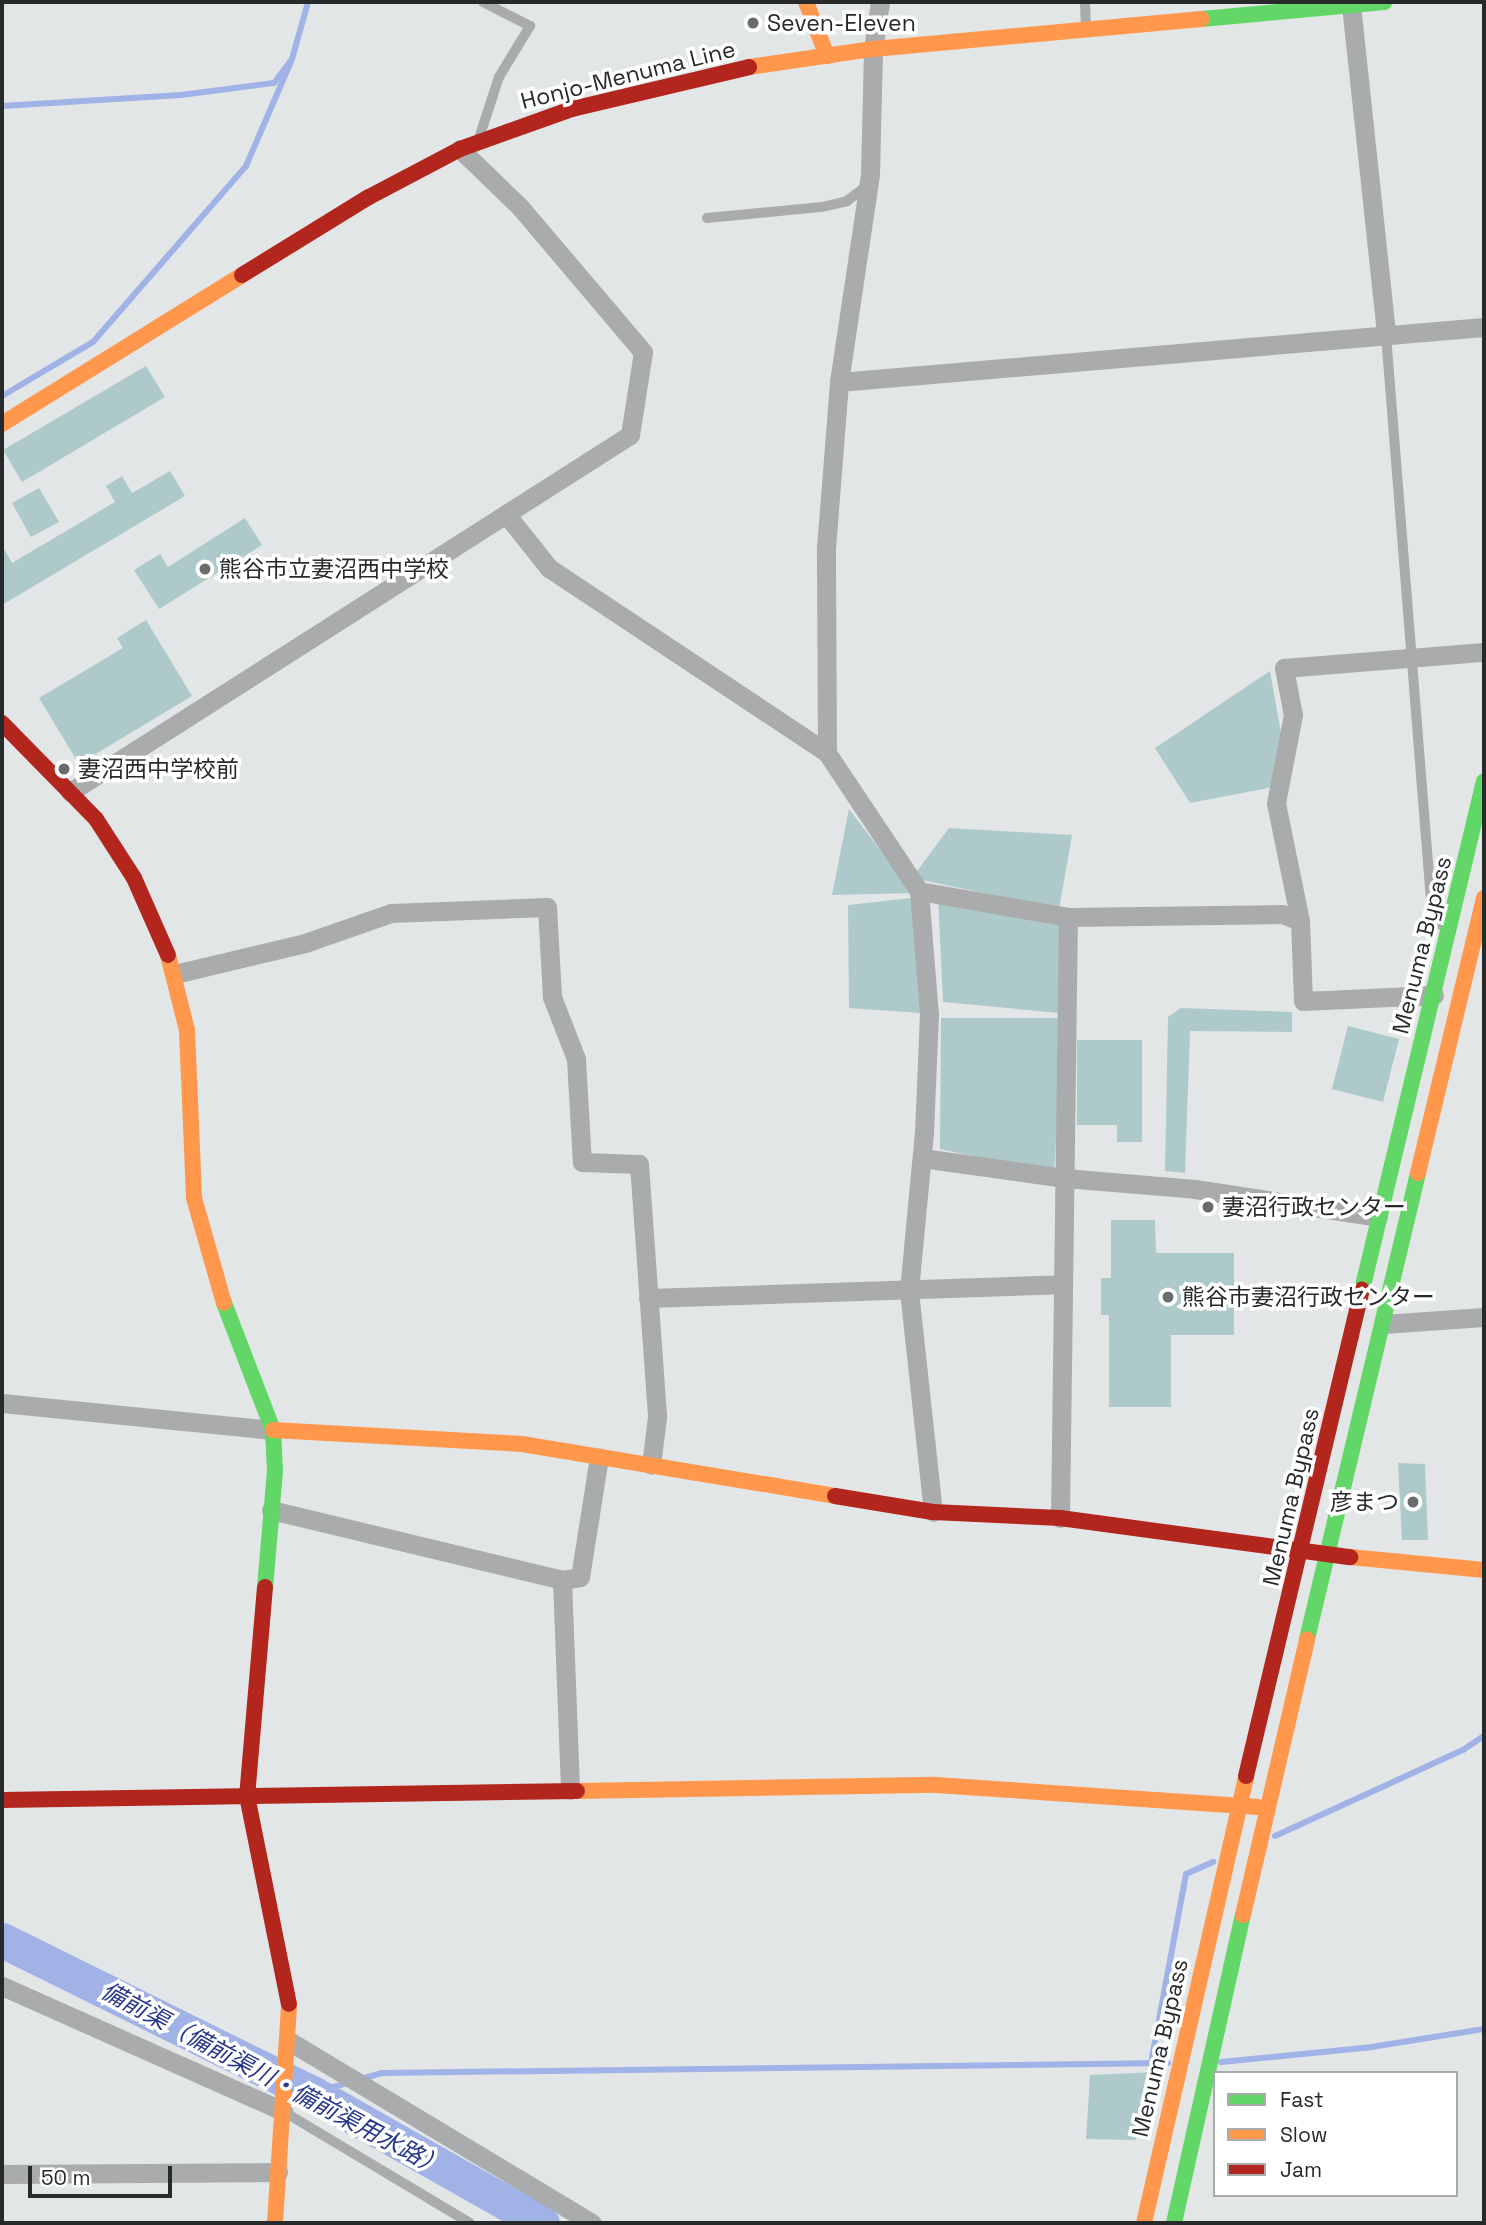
<!DOCTYPE html>
<html>
<head>
<meta charset="utf-8">
<style>
  body { margin:0 }
  #map { position:relative; width:1486px; height:2225px; overflow:hidden; background:#e2e6e7; font-family:"Space Grotesk","Noto Sans JP",sans-serif }
  div>[style] { position:absolute }
  .stream>* { height:6px; margin:-3px; padding:0 3px; transform-origin:3px; border-radius:3px; background:#a0b2e6 }
  .river>* { height:35px; margin:-17.5px; padding:0 17.5px; transform-origin:17.5px; border-radius:17.5px; background:#a0b2e6 }
  .building>* { inset:0; background:#aec9c9 }
  .lane>* { height:10px; margin:-5px; padding:0 5px; transform-origin:5px; border-radius:5px; background:#aaabac }
  .street>* { height:19px; margin:-9.5px; padding:0 9.5px; transform-origin:9.5px; border-radius:9.5px; background:#aaabac }
  .fast>* { height:16px; margin:-8px; padding:0 8px; transform-origin:8px; border-radius:8px; background:#63d668 }
  .slow>* { height:16px; margin:-8px; padding:0 8px; transform-origin:8px; border-radius:8px; background:#ff974d }
  .jam>* { height:16px; margin:-8px; padding:0 8px; transform-origin:8px; border-radius:8px; background:#b3261e }
  .dots>* { width:19px; height:19px; translate:-50% -50%; box-sizing:border-box; border:4px solid #fff; border-radius:50% }
  span { translate:-50% -50%; white-space:nowrap; text-align:center; line-height:1.15; -webkit-text-stroke:7px #fff; paint-order:stroke }
  .poi-label { font-size:23px; color:#272a2b }
  .left { translate:0 -50%; text-align:left }
  .right { translate:-100% -50%; text-align:right }
  .street-label { font-size:23px; color:#272a2b }
  .water-label { font-size:24px; color:#27378c; font-style:italic }
  .frame { position:absolute; inset:0; border:4px solid #272a2b; pointer-events:none }
  .legend { position:absolute; left:1213px; top:2071px; width:245px; height:126px; box-sizing:border-box; background:#fff; border:2px solid #a9aaaa; margin:0; padding:9px 12px; list-style:none; font-size:21px; color:#272a2b }
  .legend li { display:flex; align-items:center; gap:14px; height:35px }
  .legend b { width:35px; border:2px solid #a9aaaa }
  .scale { position:absolute; left:28px; top:2166px; width:144px; height:32px; box-sizing:border-box; border:4px solid #272a2b; border-top:0; padding-left:9px; font-size:21px; line-height:24px; white-space:nowrap; color:#272a2b; -webkit-text-stroke:5px #fff; paint-order:stroke }
</style>
</head>
<body>
<div id="map">
  <div class="stream">
    <i style="left:2px;top:106px;width:179px;rotate:-3.5deg"></i>
    <i style="left:181px;top:95px;width:94px;rotate:-7.4deg"></i>
    <i style="left:274px;top:83px;width:30px;rotate:-53deg"></i>
    <i style="left:292px;top:59px;width:59px;rotate:-74.3deg"></i>
    <i style="left:2px;top:396px;width:106px;rotate:-30.7deg"></i>
    <i style="left:93px;top:342px;width:233px;rotate:-49deg"></i>
    <i style="left:246px;top:166px;width:116px;rotate:-66.7deg"></i>
    <i style="left:1275px;top:1836px;width:207px;rotate:-24.6deg"></i>
    <i style="left:1463px;top:1750px;width:25px;rotate:-34deg"></i>
    <i style="left:1221px;top:2062px;width:145px;rotate:-5.6deg"></i>
    <i style="left:1365px;top:2048px;width:121px;rotate:-9.1deg"></i>
    <i style="left:1151px;top:2063px;width:192px;rotate:-79.5deg"></i>
    <i style="left:1186px;top:1874px;width:30px;rotate:-24deg"></i>
    <i style="left:361px;top:2079px;width:22px;rotate:-16deg"></i>
    <i style="left:382px;top:2073px;width:786px;rotate:-0.73deg"></i>
    <i style="left:312px;top:2093px;width:41px;rotate:-15.8deg"></i>
  </div>
  <div class="river">
    <i style="left:2px;top:1940px;width:346px;rotate:26.3deg"></i>
    <i style="left:312px;top:2093px;width:264px;rotate:29.5deg"></i>
  </div>
  <div class="building">
    <i style="clip-path:polygon(146px 366px,165px 397px,22px 482px,3px 450px)"></i>
    <i style="clip-path:polygon(170px 471px,185px 496px,2px 605px,2px 545px,12px 563px,115px 502px,106px 486px,122px 476px,132px 493px)"></i>
    <i style="clip-path:polygon(39px 488px,59px 522px,31px 537px,12px 503px)"></i>
    <i style="clip-path:polygon(245px 518px,262px 545px,159px 609px,134px 570px,160px 554px,168px 567px)"></i>
    <i style="clip-path:polygon(146px 620px,192px 696px,79px 764px,39px 698px,123px 648px,117px 638px)"></i>
    <i style="clip-path:polygon(1270px 671px,1281px 733px,1273px 787px,1190px 803px,1155px 748px)"></i>
    <i style="clip-path:polygon(849px 809px,913px 893px,832px 895px)"></i>
    <i style="clip-path:polygon(949px 828px,1072px 835px,1059px 909px,912px 878px)"></i>
    <i style="clip-path:polygon(938px 896px,1062px 921px,1059px 1013px,943px 1002px)"></i>
    <i style="clip-path:polygon(911px 898px,920px 1013px,849px 1008px,848px 905px)"></i>
    <i style="clip-path:polygon(1181px 1008px,1292px 1012px,1292px 1032px,1190px 1031px,1185px 1173px,1165px 1171px,1168px 1017px)"></i>
    <i style="clip-path:polygon(941px 1018px,1063px 1018px,1054px 1174px,940px 1149px)"></i>
    <i style="clip-path:polygon(1348px 1026px,1399px 1039px,1383px 1102px,1332px 1089px)"></i>
    <i style="clip-path:polygon(1077px 1040px,1142px 1040px,1142px 1142px,1117px 1142px,1117px 1125px,1077px 1125px)"></i>
    <i style="clip-path:polygon(1111px 1220px,1155px 1220px,1156px 1253px,1234px 1253px,1234px 1335px,1171px 1335px,1171px 1407px,1109px 1407px,1109px 1315px,1101px 1315px,1101px 1278px,1111px 1278px)"></i>
    <i style="clip-path:polygon(1398px 1463px,1425px 1464px,1428px 1540px,1402px 1540px)"></i>
    <i style="clip-path:polygon(1157px 2072px,1136px 2140px,1086px 2139px,1090px 2075px)"></i>
  </div>
  <div class="lane">
    <i style="left:1085px;top:2px;width:23px;rotate:88deg"></i>
    <i style="left:480px;top:135px;width:61px;rotate:-71.9deg"></i>
    <i style="left:499px;top:77px;width:60px;rotate:-58.7deg"></i>
    <i style="left:530px;top:26px;width:53px;rotate:-152.9deg"></i>
    <i style="left:707px;top:218px;width:116px;rotate:-5.5deg"></i>
    <i style="left:822px;top:207px;width:26px;rotate:-13deg"></i>
    <i style="left:847px;top:201px;width:26px;rotate:-37deg"></i>
    <i style="left:1386px;top:335px;width:580px;rotate:85.45deg"></i>
    <i style="left:1432px;top:913px;width:14px;rotate:56deg"></i>
    <i style="left:286px;top:2113px;width:214px;rotate:30.9deg"></i>
  </div>
  <div class="street">
    <i style="left:1351px;top:5px;width:332px;rotate:83.9deg"></i>
    <i style="left:839px;top:382px;width:647px;rotate:-4.87deg"></i>
    <i style="left:506px;top:514px;width:69px;rotate:51.5deg"></i>
    <i style="left:549px;top:568px;width:334px;rotate:33.6deg"></i>
    <i style="left:827px;top:753px;width:166px;rotate:56.3deg"></i>
    <i style="left:919px;top:891px;width:123px;rotate:85.4deg"></i>
    <i style="left:929px;top:1014px;width:118px;rotate:92.4deg"></i>
    <i style="left:924px;top:1132px;width:160px;rotate:95.4deg"></i>
    <i style="left:909px;top:1291px;width:222px;rotate:83.8deg"></i>
    <i style="left:827px;top:753px;width:205px;rotate:-90.3deg"></i>
    <i style="left:826px;top:548px;width:167px;rotate:-85.5deg"></i>
    <i style="left:839px;top:382px;width:210px;rotate:-81.5deg"></i>
    <i style="left:870px;top:174px;width:125px;rotate:-88.6deg"></i>
    <i style="left:873px;top:49px;width:48px;rotate:-81.5deg"></i>
    <i style="left:70px;top:792px;width:664px;rotate:-32.52deg"></i>
    <i style="left:630px;top:435px;width:84px;rotate:-81.1deg"></i>
    <i style="left:643px;top:352px;width:192px;rotate:-130.3deg"></i>
    <i style="left:519px;top:206px;width:82px;rotate:-136deg"></i>
    <i style="left:919px;top:891px;width:151px;rotate:9.9deg"></i>
    <i style="left:1068px;top:917px;width:214px;rotate:-0.8deg"></i>
    <i style="left:1282px;top:914px;width:19px;rotate:21deg"></i>
    <i style="left:175px;top:974px;width:134px;rotate:-13.4deg"></i>
    <i style="left:305px;top:943px;width:91px;rotate:-19.2deg"></i>
    <i style="left:391px;top:913px;width:156px;rotate:-2.2deg"></i>
    <i style="left:547px;top:907px;width:90px;rotate:86.8deg"></i>
    <i style="left:552px;top:997px;width:66px;rotate:68.8deg"></i>
    <i style="left:576px;top:1059px;width:103px;rotate:86.7deg"></i>
    <i style="left:582px;top:1162px;width:57px;rotate:2deg"></i>
    <i style="left:639px;top:1164px;width:254px;rotate:85.9deg"></i>
    <i style="left:657px;top:1417px;width:48px;rotate:97.1deg"></i>
    <i style="left:1434px;top:995px;width:131px;rotate:177.4deg"></i>
    <i style="left:1303px;top:1001px;width:80px;rotate:-92.1deg"></i>
    <i style="left:1300px;top:921px;width:120px;rotate:-101.5deg"></i>
    <i style="left:1276px;top:803px;width:90px;rotate:-79.1deg"></i>
    <i style="left:1293px;top:715px;width:48px;rotate:-100.8deg"></i>
    <i style="left:1284px;top:668px;width:201px;rotate:-4.6deg"></i>
    <i style="left:922px;top:1158px;width:144px;rotate:8deg"></i>
    <i style="left:1065px;top:1178px;width:130px;rotate:4.8deg"></i>
    <i style="left:1195px;top:1189px;width:185px;rotate:8.7deg"></i>
    <i style="left:648px;top:1298px;width:415px;rotate:-1.9deg"></i>
    <i style="left:1383px;top:1324px;width:101px;rotate:-4deg"></i>
    <i style="left:2px;top:1403px;width:272px;rotate:5.7deg"></i>
    <i style="left:271px;top:1510px;width:299px;rotate:13.5deg"></i>
    <i style="left:562px;top:1580px;width:18px;rotate:-9deg"></i>
    <i style="left:580px;top:1577px;width:121px;rotate:-81deg"></i>
    <i style="left:1060px;top:1518px;width:601px;rotate:-89.24deg"></i>
    <i style="left:562px;top:1580px;width:210px;rotate:87.8deg"></i>
    <i style="left:2px;top:1986px;width:308px;rotate:24deg"></i>
    <i style="left:289px;top:2041px;width:353px;rotate:31deg"></i>
    <i style="left:2px;top:2174px;width:276px;rotate:-0.4deg"></i>
  </div>
  <div class="fast">
    <i style="left:1202px;top:19px;width:183px;rotate:-5.3deg"></i>
    <i style="left:1362px;top:1290px;width:523px;rotate:-76.52deg"></i>
    <i style="left:224px;top:1303px;width:136px;rotate:68.9deg"></i>
    <i style="left:273px;top:1430px;width:41px;rotate:87.2deg"></i>
    <i style="left:275px;top:1471px;width:116px;rotate:94.9deg"></i>
    <i style="left:1307px;top:1639px;width:479px;rotate:-76.6deg"></i>
    <i style="left:1174px;top:2223px;width:316px;rotate:-77.4deg"></i>
  </div>
  <div class="slow">
    <i style="left:806px;top:2px;width:58px;rotate:68.7deg"></i>
    <i style="left:749px;top:67px;width:125px;rotate:-8.3deg"></i>
    <i style="left:873px;top:49px;width:330px;rotate:-5.2deg"></i>
    <i style="left:2px;top:424px;width:282px;rotate:-31.8deg"></i>
    <i style="left:168px;top:955px;width:77px;rotate:75.8deg"></i>
    <i style="left:187px;top:1030px;width:168px;rotate:87.6deg"></i>
    <i style="left:194px;top:1198px;width:109px;rotate:74.1deg"></i>
    <i style="left:1418px;top:1173px;width:283px;rotate:-76.5deg"></i>
    <i style="left:273px;top:1430px;width:249px;rotate:3.2deg"></i>
    <i style="left:522px;top:1444px;width:317px;rotate:9.4deg"></i>
    <i style="left:1350px;top:1557px;width:135px;rotate:5.5deg"></i>
    <i style="left:577px;top:1791px;width:359px;rotate:-1deg"></i>
    <i style="left:936px;top:1785px;width:323px;rotate:3.9deg"></i>
    <i style="left:1243px;top:1915px;width:283px;rotate:-76.9deg"></i>
    <i style="left:275px;top:2223px;width:219px;rotate:-86.3deg"></i>
    <i style="left:1144px;top:2223px;width:458px;rotate:-77.1deg"></i>
  </div>
  <div class="jam">
    <i style="left:242px;top:275px;width:149px;rotate:-31.6deg"></i>
    <i style="left:369px;top:197px;width:103px;rotate:-27.8deg"></i>
    <i style="left:460px;top:149px;width:119px;rotate:-19.7deg"></i>
    <i style="left:572px;top:109px;width:182px;rotate:-13.3deg"></i>
    <i style="left:2px;top:723px;width:134px;rotate:45.6deg"></i>
    <i style="left:96px;top:819px;width:70px;rotate:57.2deg"></i>
    <i style="left:134px;top:878px;width:84px;rotate:66.2deg"></i>
    <i style="left:835px;top:1496px;width:99px;rotate:9.3deg"></i>
    <i style="left:933px;top:1512px;width:127px;rotate:2.7deg"></i>
    <i style="left:1060px;top:1518px;width:293px;rotate:7.7deg"></i>
    <i style="left:265px;top:1587px;width:210px;rotate:94.9deg"></i>
    <i style="left:247px;top:1796px;width:212px;rotate:78.6deg"></i>
    <i style="left:1246px;top:1776px;width:500px;rotate:-76.6deg"></i>
    <i style="left:2px;top:1800px;width:575px;rotate:-0.9deg"></i>
  </div>
  <div class="dots">
    <i style="left:753px;top:23px;background:#686c6d"></i>
    <i style="left:205px;top:569px;background:#686c6d"></i>
    <i style="left:64px;top:769px;background:#686c6d"></i>
    <i style="left:1208px;top:1207px;background:#686c6d"></i>
    <i style="left:1168px;top:1297px;background:#686c6d"></i>
    <i style="left:1413px;top:1502px;background:#686c6d"></i>
  </div>
  <div class="poi-label">
    <span class="left" style="left:767px;top:23px">Seven-Eleven</span>
    <span class="left" style="left:219px;top:569px">熊谷市立妻沼西中学校</span>
    <span class="left" style="left:78px;top:769px">妻沼西中学校前</span>
    <span class="left" style="left:1222px;top:1207px">妻沼行政センター</span>
    <span class="left" style="left:1182px;top:1297px">熊谷市妻沼行政センター</span>
    <span class="right" style="left:1399px;top:1502px">彦まつ</span>
  </div>
  <div class="street-label">
    <span style="left:628px;top:75px;rotate:-14deg">Honjo-Menuma Line</span>
    <span style="left:1422px;top:945px;rotate:-76deg">Menuma Bypass</span>
    <span style="left:1291px;top:1497px;rotate:-77deg">Menuma Bypass</span>
    <span style="left:1160px;top:2048px;rotate:-77deg">Menuma Bypass</span>
  </div>
  <div class="water-label">
    <span style="left:273px;top:2079px;rotate:28deg">備前渠（備前渠川・備前渠用水路）</span>
  </div>
  <div class="frame"></div>
  <ul class="legend">
  <li><b style="height:9px;background:#63d668"></b>Fast</li>
  <li><b style="height:9px;background:#ff974d"></b>Slow</li>
  <li><b style="height:9px;background:#b3261e"></b>Jam</li>
  </ul>
  <div class="scale">50 m</div>
</div>
</body>
</html>
